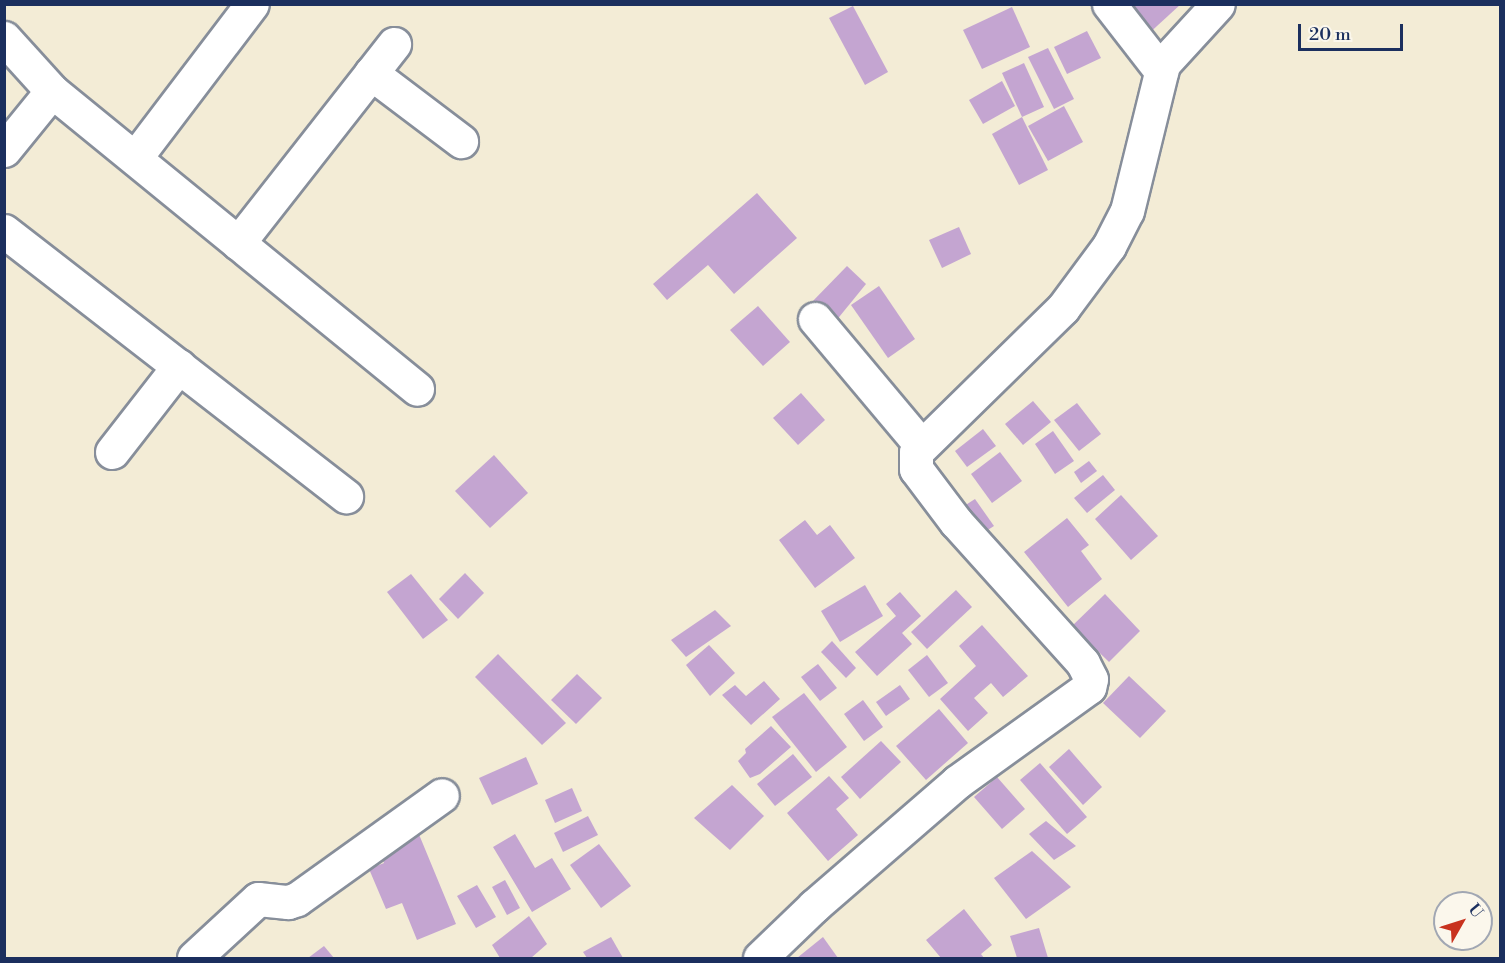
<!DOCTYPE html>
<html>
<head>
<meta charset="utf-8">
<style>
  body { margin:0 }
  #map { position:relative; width:1505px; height:963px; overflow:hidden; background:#f3ecd6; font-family:"Libre Bodoni",serif }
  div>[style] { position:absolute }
  .building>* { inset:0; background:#c4a5d1 }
  .roads { filter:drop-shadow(2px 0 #878e9a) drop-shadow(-2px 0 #878e9a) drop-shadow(0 2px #878e9a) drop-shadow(0 -2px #878e9a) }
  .minor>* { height:33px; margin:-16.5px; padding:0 16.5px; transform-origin:16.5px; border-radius:16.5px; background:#fff }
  span { translate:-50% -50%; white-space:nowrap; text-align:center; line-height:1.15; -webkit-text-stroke:4.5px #fbf7ec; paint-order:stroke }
  .frame { position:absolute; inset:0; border:6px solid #1b2f5e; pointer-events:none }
  .north { position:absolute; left:1433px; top:891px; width:60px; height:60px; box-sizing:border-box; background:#fbf7ec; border:2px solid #a1a7b3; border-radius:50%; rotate:51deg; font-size:16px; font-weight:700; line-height:24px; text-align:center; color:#1b2f5e }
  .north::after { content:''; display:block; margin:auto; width:21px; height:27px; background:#c8321e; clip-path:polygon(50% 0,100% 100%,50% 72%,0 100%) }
  .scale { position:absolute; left:1298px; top:24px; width:105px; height:27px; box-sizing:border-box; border:3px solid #1b2f5e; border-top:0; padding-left:8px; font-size:18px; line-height:21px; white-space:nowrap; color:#1b2f5e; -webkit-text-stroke:4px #fbf7ec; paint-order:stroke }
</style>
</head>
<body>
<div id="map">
  <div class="building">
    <i style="clip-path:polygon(1116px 4px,1181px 4px,1145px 37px)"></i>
    <i style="clip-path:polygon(853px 6px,888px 72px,865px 85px,829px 18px)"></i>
    <i style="clip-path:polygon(1012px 7px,1030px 47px,982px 69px,963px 30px)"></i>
    <i style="clip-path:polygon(1087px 31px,1101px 58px,1067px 74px,1054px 47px)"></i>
    <i style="clip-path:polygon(1048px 48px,1074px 99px,1054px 109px,1028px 57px)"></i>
    <i style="clip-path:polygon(1024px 63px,1044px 107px,1022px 117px,1002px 73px)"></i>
    <i style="clip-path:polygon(1002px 81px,1015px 106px,983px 124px,969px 100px)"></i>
    <i style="clip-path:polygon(1064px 106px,1083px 142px,1048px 161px,1028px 126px)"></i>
    <i style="clip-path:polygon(1022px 117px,1048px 170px,1019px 185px,992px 134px)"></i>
    <i style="clip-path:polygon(757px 193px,797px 238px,734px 294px,708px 265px,667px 300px,653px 284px)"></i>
    <i style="clip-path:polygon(959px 227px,971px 254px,942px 268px,929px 240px)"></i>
    <i style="clip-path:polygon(847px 266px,866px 284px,831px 327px,809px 305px)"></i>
    <i style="clip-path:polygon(879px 286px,915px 339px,888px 358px,851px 305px)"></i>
    <i style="clip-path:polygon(758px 306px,790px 342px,763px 366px,730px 330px)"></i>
    <i style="clip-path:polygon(801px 393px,825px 420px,798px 445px,773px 418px)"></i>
    <i style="clip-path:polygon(1033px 401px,1051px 422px,1023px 445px,1005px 424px)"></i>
    <i style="clip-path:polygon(1077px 403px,1101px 434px,1079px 451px,1054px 420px)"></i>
    <i style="clip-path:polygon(983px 429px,996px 446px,967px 467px,955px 451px)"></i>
    <i style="clip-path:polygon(1053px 431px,1074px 461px,1055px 474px,1035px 444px)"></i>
    <i style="clip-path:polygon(1000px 452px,1022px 481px,992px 503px,971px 474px)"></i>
    <i style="clip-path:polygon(494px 455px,528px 493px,490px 528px,455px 491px)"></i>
    <i style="clip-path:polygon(1089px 461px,1097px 471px,1081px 483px,1074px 472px)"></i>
    <i style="clip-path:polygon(1103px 475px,1115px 490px,1087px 513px,1074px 498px)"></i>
    <i style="clip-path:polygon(1121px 495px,1158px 536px,1131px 560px,1095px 519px)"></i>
    <i style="clip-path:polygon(975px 499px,994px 526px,980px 535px,961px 508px)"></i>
    <i style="clip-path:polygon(1067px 518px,1089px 545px,1081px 551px,1102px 579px,1068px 607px,1024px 552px)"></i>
    <i style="clip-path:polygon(805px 520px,817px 535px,830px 525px,855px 558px,815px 588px,779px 540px)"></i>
    <i style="clip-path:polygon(465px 573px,484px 593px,458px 619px,439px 599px)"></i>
    <i style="clip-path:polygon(411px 574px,448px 620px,423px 639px,387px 592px)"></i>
    <i style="clip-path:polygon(865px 585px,883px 616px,840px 642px,821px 611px)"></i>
    <i style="clip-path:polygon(956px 590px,972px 607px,927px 649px,911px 632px)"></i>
    <i style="clip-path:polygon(900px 592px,921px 616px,902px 633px,912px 644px,877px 676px,855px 652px,896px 616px,886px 604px)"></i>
    <i style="clip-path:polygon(1105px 594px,1140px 631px,1109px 662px,1072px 626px)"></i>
    <i style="clip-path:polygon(715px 610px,731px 626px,686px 657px,671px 640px)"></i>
    <i style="clip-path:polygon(982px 625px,1028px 676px,1003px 697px,991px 683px,974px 698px,988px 713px,968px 731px,940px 699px,976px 666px,959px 646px)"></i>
    <i style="clip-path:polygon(832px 641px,856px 668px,846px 678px,821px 652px)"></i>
    <i style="clip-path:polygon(709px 645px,735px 673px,710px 696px,686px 665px)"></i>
    <i style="clip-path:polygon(498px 654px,566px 723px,542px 745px,475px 677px)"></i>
    <i style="clip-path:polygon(927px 655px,948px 683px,929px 697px,908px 670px)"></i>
    <i style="clip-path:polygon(818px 664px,837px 688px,820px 701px,801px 677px)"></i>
    <i style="clip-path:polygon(577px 674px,602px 698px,576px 724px,551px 700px)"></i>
    <i style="clip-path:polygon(1129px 676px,1166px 711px,1140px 738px,1103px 703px)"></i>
    <i style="clip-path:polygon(764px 681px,780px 699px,751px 725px,722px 695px,735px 685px,746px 696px)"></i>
    <i style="clip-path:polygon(900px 685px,910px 699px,886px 716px,876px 702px)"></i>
    <i style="clip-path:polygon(804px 693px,847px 747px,816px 772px,772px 717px)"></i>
    <i style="clip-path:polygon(863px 700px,883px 727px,864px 741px,844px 714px)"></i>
    <i style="clip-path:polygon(939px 709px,968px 743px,926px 780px,896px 746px)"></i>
    <i style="clip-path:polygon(771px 726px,791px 747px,760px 774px,750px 778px,738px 761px,746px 753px,745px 749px)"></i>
    <i style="clip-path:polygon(881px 741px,901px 762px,860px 799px,841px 777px)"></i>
    <i style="clip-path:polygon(1069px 749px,1102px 787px,1083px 805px,1049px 767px)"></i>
    <i style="clip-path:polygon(793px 754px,812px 777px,775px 806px,757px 784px)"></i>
    <i style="clip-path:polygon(526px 757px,538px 784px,492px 805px,479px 778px)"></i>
    <i style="clip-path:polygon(1040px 763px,1087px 817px,1067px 834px,1020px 780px)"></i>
    <i style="clip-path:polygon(829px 776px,849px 798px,836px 809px,858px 835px,828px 861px,787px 813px)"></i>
    <i style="clip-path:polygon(997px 777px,1025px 809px,1002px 829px,974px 797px)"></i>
    <i style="clip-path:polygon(732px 785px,764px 816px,730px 850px,694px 818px)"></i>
    <i style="clip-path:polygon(572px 788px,582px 811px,555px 823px,545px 800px)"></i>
    <i style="clip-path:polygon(588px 816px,598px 835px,563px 852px,554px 833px)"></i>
    <i style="clip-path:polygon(1046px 821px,1076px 846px,1054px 860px,1029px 834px)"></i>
    <i style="clip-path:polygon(418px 832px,456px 924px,417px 940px,402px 903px,386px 909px,369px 869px,384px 863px,378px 849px)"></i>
    <i style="clip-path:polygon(515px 834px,535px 868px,552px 858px,571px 889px,532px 912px,493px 847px)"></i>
    <i style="clip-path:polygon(599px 844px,631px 886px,601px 908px,570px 865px)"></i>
    <i style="clip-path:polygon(1032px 851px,1071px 887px,1026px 919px,994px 878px)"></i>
    <i style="clip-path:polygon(505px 880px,520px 908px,507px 915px,492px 887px)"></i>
    <i style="clip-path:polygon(477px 885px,496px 917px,476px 928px,457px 896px)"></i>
    <i style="clip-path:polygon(964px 909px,992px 945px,981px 954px,984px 958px,941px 958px,926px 940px)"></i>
    <i style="clip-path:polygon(529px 916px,547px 944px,531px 958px,500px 958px,492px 945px)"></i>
    <i style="clip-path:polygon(1039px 928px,1048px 958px,1017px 958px,1010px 936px)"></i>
    <i style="clip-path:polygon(611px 937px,623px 958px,587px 958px,583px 952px)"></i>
    <i style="clip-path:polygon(823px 937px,838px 958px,797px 958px)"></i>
    <i style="clip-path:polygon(324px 946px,334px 958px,308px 958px)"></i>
  </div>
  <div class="roads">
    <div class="minor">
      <i style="left:1109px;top:4px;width:85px;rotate:52.2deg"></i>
      <i style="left:4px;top:38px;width:72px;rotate:47.8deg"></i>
      <i style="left:52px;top:91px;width:471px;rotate:39.2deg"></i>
      <i style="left:371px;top:73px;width:113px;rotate:37.1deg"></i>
      <i style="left:4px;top:150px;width:76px;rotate:-50.9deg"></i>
      <i style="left:135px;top:158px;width:193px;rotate:-52.8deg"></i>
      <i style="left:4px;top:231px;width:433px;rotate:37.8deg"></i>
      <i style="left:238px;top:243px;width:253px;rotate:-51.9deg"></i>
      <i style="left:815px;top:319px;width:163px;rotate:50deg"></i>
      <i style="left:112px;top:452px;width:109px;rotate:-52.1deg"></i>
      <i style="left:194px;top:958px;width:87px;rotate:-42.7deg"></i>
      <i style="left:258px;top:899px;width:30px;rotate:6deg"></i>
      <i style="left:288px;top:902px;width:9px;rotate:-18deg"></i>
      <i style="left:297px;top:899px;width:178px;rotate:-35.6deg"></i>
      <i style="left:760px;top:958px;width:75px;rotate:-43.9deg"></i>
      <i style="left:814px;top:906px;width:189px;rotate:-40.9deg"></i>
      <i style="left:957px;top:782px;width:163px;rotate:-35.7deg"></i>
      <i style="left:1089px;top:687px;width:8px;rotate:-76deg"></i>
      <i style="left:1091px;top:679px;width:18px;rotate:-117deg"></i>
      <i style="left:1083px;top:663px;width:190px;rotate:-132deg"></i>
      <i style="left:956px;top:522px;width:66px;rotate:-127deg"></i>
      <i style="left:916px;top:469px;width:17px;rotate:-90deg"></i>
      <i style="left:916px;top:452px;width:206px;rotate:-44.4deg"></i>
      <i style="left:1063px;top:308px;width:77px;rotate:-53.4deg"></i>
      <i style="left:1109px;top:246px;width:39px;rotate:-63deg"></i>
      <i style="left:1127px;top:211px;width:151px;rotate:-76.2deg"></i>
      <i style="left:1163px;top:64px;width:81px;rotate:-47.5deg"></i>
    </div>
  </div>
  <div class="frame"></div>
  <div class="north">U</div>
  <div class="scale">20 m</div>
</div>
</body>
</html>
